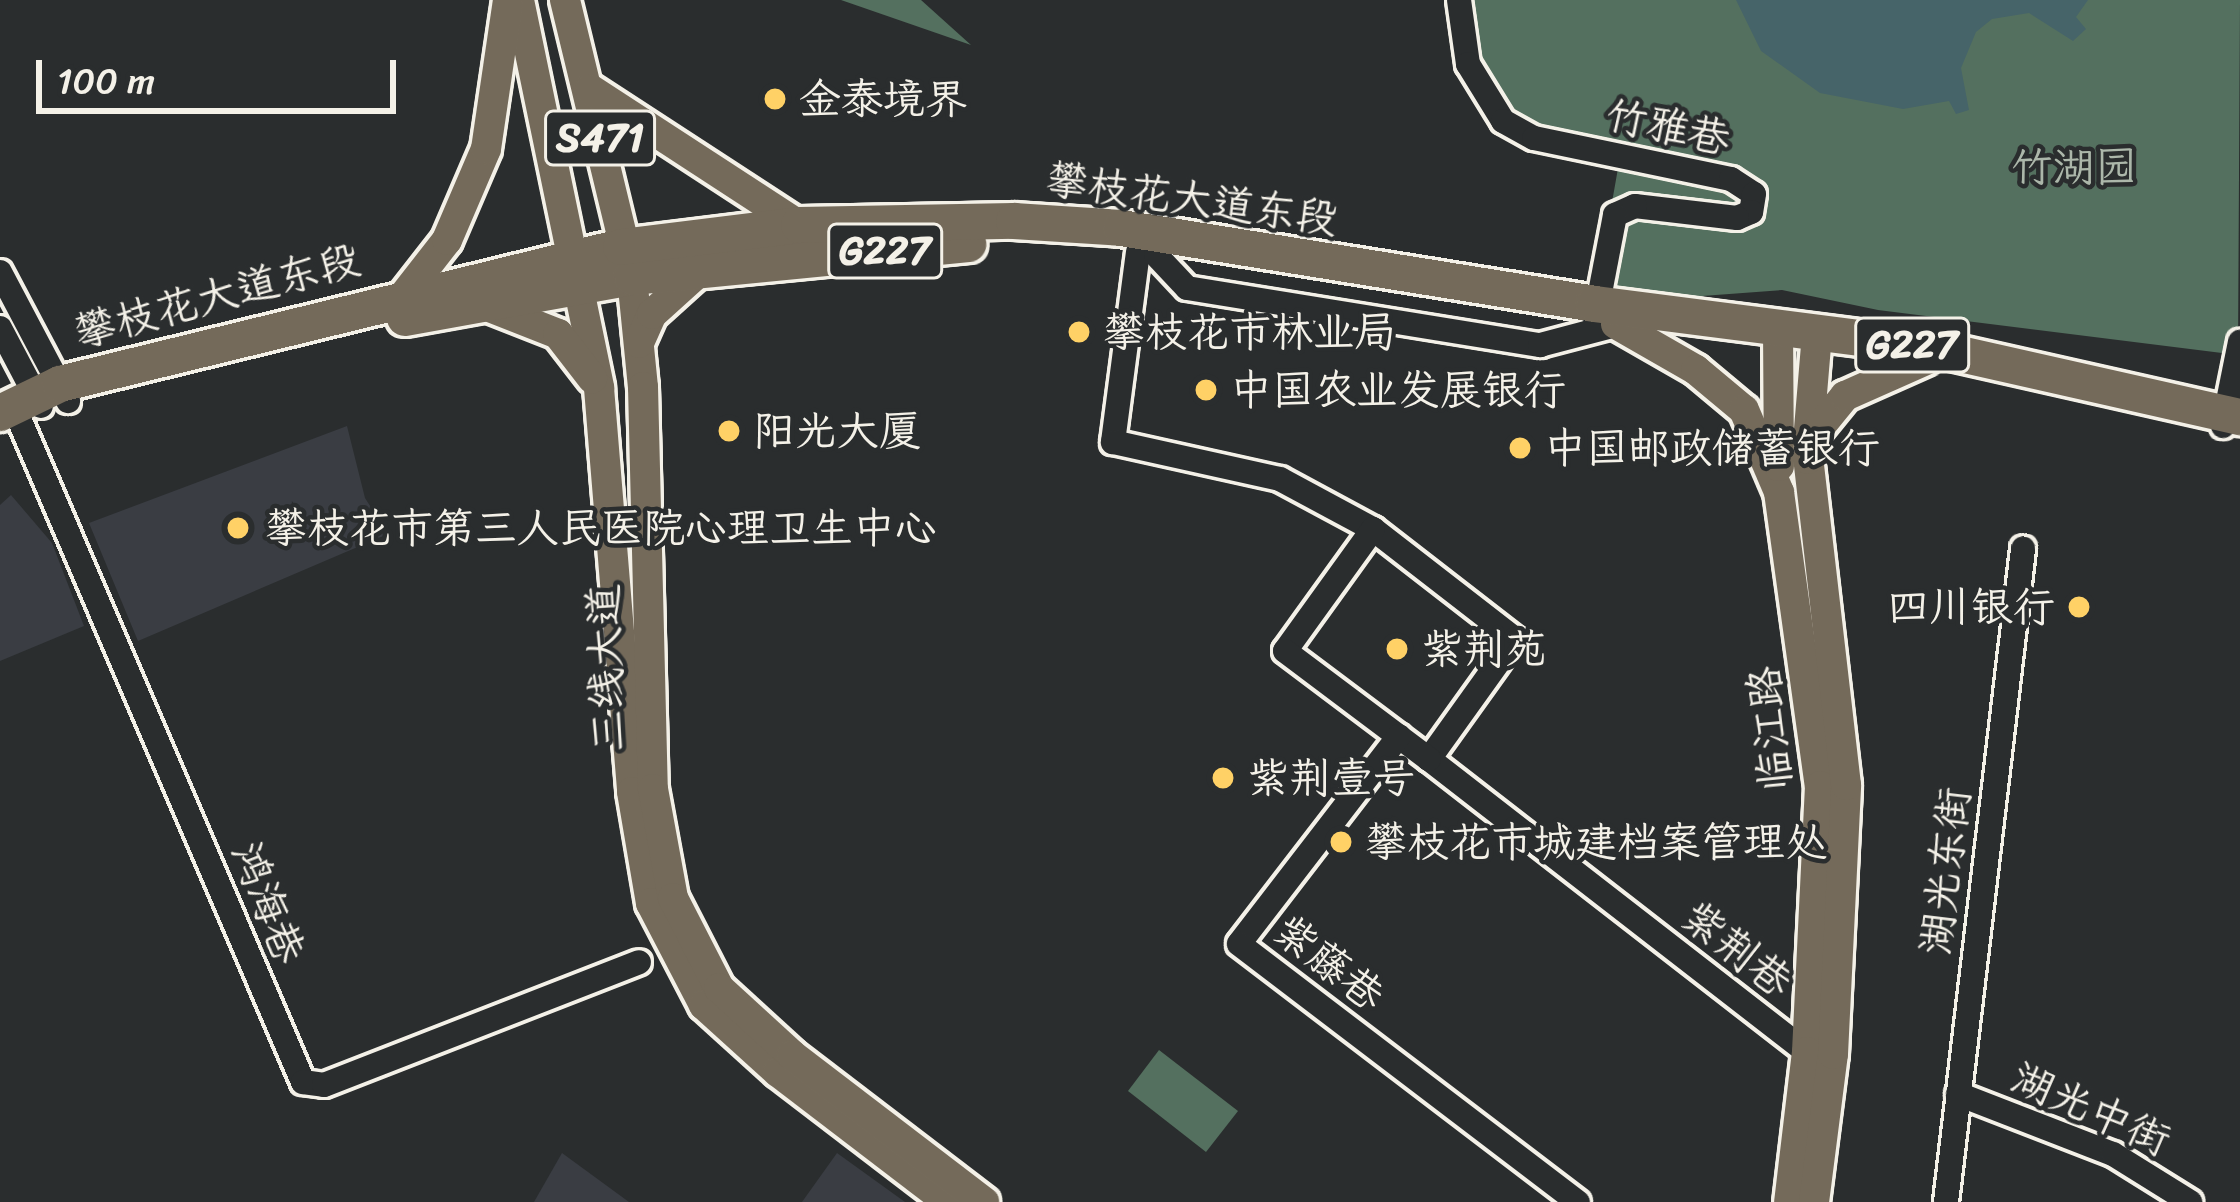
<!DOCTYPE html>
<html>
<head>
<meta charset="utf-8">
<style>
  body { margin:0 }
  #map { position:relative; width:2240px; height:1202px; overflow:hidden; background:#2a2d2e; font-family:Sriracha,"LXGW WenKai TC",sans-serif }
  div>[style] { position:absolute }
  .built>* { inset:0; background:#3a3d43 }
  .green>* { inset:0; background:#54705f }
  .water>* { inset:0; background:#466469 }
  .roads { filter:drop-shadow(3px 0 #f4f1e8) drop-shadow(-3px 0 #f4f1e8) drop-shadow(0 3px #f4f1e8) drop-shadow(0 -3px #f4f1e8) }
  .minor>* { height:24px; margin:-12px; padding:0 12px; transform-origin:12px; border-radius:12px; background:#2a2d2e }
  .major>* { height:30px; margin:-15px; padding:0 15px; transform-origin:15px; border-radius:15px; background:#746a5a }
  .highway>* { height:36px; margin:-18px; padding:0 18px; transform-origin:18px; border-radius:18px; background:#746a5a }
  .dots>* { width:33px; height:33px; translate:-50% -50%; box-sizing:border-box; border:6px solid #2a2d2e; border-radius:50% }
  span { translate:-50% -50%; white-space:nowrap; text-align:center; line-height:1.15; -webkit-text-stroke:9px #2a2d2e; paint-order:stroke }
  .shield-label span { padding:3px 9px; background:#2a2d2e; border:3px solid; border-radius:9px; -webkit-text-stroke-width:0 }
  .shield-label { font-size:39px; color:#f4f1e8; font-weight:700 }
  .poi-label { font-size:42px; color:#f4f1e8 }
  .left { translate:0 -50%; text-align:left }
  .right { translate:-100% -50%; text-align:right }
  .street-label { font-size:42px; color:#f4f1e8 }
  .park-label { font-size:42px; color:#acb7aa }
  .scale { position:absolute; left:36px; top:60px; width:360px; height:54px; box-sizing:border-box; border:6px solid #f4f1e8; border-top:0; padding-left:15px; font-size:36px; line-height:42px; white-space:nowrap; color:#f4f1e8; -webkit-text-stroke:9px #2a2d2e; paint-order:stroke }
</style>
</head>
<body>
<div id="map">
  <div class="built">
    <i style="clip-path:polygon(347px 426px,365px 498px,388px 534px,138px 641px,89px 523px)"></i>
    <i style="clip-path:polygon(11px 495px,52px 543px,84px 626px,0 661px,0 505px)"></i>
    <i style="clip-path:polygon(562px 1153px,629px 1202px,534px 1202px)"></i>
    <i style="clip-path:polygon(837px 1153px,905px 1202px,802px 1202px)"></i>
  </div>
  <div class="green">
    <i style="clip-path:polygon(841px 0,921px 0,971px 45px)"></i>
    <i style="clip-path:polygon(1459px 0,2240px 0,2238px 355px,1878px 310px,1782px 290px,1594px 304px,1620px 157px,1534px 138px,1481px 96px)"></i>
    <i style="clip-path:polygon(1159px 1050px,1238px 1111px,1206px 1152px,1128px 1091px)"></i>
  </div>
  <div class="water">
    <i style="clip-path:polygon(1736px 0,2088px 0,2076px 17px,2086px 29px,2073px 41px,2029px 13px,1992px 19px,1976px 32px,1961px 68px,1969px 110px,1956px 114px,1949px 101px,1903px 109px,1820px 93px,1761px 51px)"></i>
  </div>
  <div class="roads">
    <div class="minor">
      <i style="left:1459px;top:0;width:65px;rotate:82deg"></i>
      <i style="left:1468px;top:64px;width:67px;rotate:58.4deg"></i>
      <i style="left:1503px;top:121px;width:35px;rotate:29deg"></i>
      <i style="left:1534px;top:138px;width:201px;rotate:11.8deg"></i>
      <i style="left:1731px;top:179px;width:27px;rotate:33deg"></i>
      <i style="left:1754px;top:194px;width:18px;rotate:99deg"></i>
      <i style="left:1751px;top:212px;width:15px;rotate:157deg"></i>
      <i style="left:1737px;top:218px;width:103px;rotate:-173.3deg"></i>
      <i style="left:1635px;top:206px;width:22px;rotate:156deg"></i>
      <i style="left:1615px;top:215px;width:106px;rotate:100.9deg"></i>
      <i style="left:1138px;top:252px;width:192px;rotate:97.5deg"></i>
      <i style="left:1113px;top:442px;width:171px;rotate:12.5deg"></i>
      <i style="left:1280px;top:479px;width:106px;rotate:28.3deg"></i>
      <i style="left:1373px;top:529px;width:180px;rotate:37.8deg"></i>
      <i style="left:1515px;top:639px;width:148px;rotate:125.6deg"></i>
      <i style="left:1429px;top:759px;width:478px;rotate:37.8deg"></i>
      <i style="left:1807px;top:1052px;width:13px;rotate:4deg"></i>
      <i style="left:1156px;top:255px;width:45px;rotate:46.8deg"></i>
      <i style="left:1187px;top:288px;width:358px;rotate:9.2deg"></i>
      <i style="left:1540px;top:345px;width:74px;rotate:-14.8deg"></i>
      <i style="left:0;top:272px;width:146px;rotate:62.2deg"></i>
      <i style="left:0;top:328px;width:88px;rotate:62.3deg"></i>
      <i style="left:20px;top:421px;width:719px;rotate:66.82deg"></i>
      <i style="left:303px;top:1082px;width:21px;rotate:8deg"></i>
      <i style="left:324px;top:1085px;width:338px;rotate:-21.3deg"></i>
      <i style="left:2223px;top:426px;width:86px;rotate:-78.6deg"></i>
      <i style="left:1373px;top:529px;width:150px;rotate:125.8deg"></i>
      <i style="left:1285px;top:651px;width:180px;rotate:36.9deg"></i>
      <i style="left:1399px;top:736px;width:262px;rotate:127.6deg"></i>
      <i style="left:1239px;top:944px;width:426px;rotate:37.3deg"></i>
      <i style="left:1958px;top:1094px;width:166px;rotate:21.2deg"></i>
      <i style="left:2113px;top:1154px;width:91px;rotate:31.9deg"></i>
      <i style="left:1946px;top:1202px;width:658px;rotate:-83.27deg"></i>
    </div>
    <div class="major">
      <i style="left:519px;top:0;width:396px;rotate:78.3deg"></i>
      <i style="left:599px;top:388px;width:405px;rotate:85.3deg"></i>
      <i style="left:632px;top:792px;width:113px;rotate:80.3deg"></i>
      <i style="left:651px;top:903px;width:115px;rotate:62.5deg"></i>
      <i style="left:704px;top:1005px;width:100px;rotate:42.2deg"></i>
      <i style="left:778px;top:1072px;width:214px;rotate:37.4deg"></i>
      <i style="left:565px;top:0;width:285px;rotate:76.4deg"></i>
      <i style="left:632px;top:277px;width:111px;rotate:84.3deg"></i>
      <i style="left:643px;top:387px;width:402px;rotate:88.6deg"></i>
      <i style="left:653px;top:789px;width:111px;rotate:79.6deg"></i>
      <i style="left:673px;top:898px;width:101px;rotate:62.9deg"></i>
      <i style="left:719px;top:988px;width:99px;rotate:42.5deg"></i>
      <i style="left:792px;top:1055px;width:242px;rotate:37.4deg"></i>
      <i style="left:590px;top:89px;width:249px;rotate:33.1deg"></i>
      <i style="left:405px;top:294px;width:68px;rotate:-52.1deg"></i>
      <i style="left:447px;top:240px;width:99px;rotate:-66.8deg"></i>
      <i style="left:486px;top:149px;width:151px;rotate:-81.6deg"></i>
      <i style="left:482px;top:304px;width:82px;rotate:21.5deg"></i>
      <i style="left:558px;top:334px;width:56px;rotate:52.3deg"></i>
      <i style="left:1616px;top:324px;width:92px;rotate:29.9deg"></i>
      <i style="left:1696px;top:370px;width:62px;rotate:39.8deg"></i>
      <i style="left:1744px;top:410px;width:89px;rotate:66.9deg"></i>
      <i style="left:1779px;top:492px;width:297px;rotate:82.1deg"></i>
      <i style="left:1820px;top:786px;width:266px;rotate:92.8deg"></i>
      <i style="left:1807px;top:1052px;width:151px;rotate:96.8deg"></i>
      <i style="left:1778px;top:328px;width:138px;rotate:89.6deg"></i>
      <i style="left:639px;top:343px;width:32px;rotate:-66deg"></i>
      <i style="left:652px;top:314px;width:67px;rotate:-42deg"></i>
      <i style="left:1808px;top:441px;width:108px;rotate:-85.2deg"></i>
      <i style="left:1814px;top:1202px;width:149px;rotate:-82.7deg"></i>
      <i style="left:1833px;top:1054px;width:269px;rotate:-87.2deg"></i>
      <i style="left:1846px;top:785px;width:328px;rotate:-96.6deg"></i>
      <i style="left:1808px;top:459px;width:26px;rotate:-77deg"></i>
      <i style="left:1814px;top:434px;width:49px;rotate:-50.8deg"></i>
      <i style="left:1845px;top:396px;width:89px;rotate:-24deg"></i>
    </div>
    <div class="highway">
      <i style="left:405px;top:318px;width:231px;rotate:-10.2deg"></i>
      <i style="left:632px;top:277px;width:338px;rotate:-5.6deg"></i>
      <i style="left:0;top:413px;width:67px;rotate:-25.8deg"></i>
      <i style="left:60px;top:384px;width:577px;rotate:-13.72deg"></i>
      <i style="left:621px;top:247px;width:179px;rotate:-7deg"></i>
      <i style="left:799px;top:225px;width:215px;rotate:-1.1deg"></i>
      <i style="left:1014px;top:221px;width:107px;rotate:3.7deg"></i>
      <i style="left:1121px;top:228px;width:479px;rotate:9.1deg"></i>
      <i style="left:1594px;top:304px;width:338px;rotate:7.3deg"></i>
      <i style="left:1929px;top:347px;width:319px;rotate:12.7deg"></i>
    </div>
  </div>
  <div class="dots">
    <i style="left:775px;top:99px;background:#ffd166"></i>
    <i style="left:1079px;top:332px;background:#ffd166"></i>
    <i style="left:1206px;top:390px;background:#ffd166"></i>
    <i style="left:729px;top:431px;background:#ffd166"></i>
    <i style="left:1520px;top:448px;background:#ffd166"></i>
    <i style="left:238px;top:528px;background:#ffd166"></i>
    <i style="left:2079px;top:607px;background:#ffd166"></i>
    <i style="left:1397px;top:649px;background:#ffd166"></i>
    <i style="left:1223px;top:778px;background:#ffd166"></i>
    <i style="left:1341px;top:842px;background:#ffd166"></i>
  </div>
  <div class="shield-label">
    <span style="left:600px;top:138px">S471</span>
    <span style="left:885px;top:251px">G227</span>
    <span style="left:1912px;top:345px">G227</span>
  </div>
  <div class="poi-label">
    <span class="left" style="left:799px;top:99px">金泰境界</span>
    <span class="left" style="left:1103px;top:332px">攀枝花市林业局</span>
    <span class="left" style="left:1230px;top:390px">中国农业发展银行</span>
    <span class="left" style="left:753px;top:431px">阳光大厦</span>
    <span class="left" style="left:1544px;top:448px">中国邮政储蓄银行</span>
    <span class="left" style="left:265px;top:528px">攀枝花市第三人民医院心理卫生中心</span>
    <span class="right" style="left:2055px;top:607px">四川银行</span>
    <span class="left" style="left:1421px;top:649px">紫荆苑</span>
    <span class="left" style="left:1247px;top:778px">紫荆壹号</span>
    <span class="left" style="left:1365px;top:842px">攀枝花市城建档案管理处</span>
  </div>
  <div class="street-label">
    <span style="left:1668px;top:127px;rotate:12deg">竹雅巷</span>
    <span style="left:1192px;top:199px;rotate:8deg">攀枝花大道东段</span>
    <span style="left:217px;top:296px;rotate:-15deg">攀枝花大道东段</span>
    <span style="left:606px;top:668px;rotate:-92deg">三线大道</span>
    <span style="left:1770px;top:729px;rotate:-96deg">临江路</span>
    <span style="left:1945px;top:871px;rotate:-83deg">湖光东街</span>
    <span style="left:268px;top:903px;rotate:68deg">鸿海巷</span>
    <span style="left:1737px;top:949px;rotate:38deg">紫荆巷</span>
    <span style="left:1329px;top:963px;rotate:38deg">紫藤巷</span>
    <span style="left:2091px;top:1109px;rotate:24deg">湖光中街</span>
  </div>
  <div class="park-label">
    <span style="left:2074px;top:167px">竹湖园</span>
  </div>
  <div class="scale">100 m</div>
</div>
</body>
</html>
